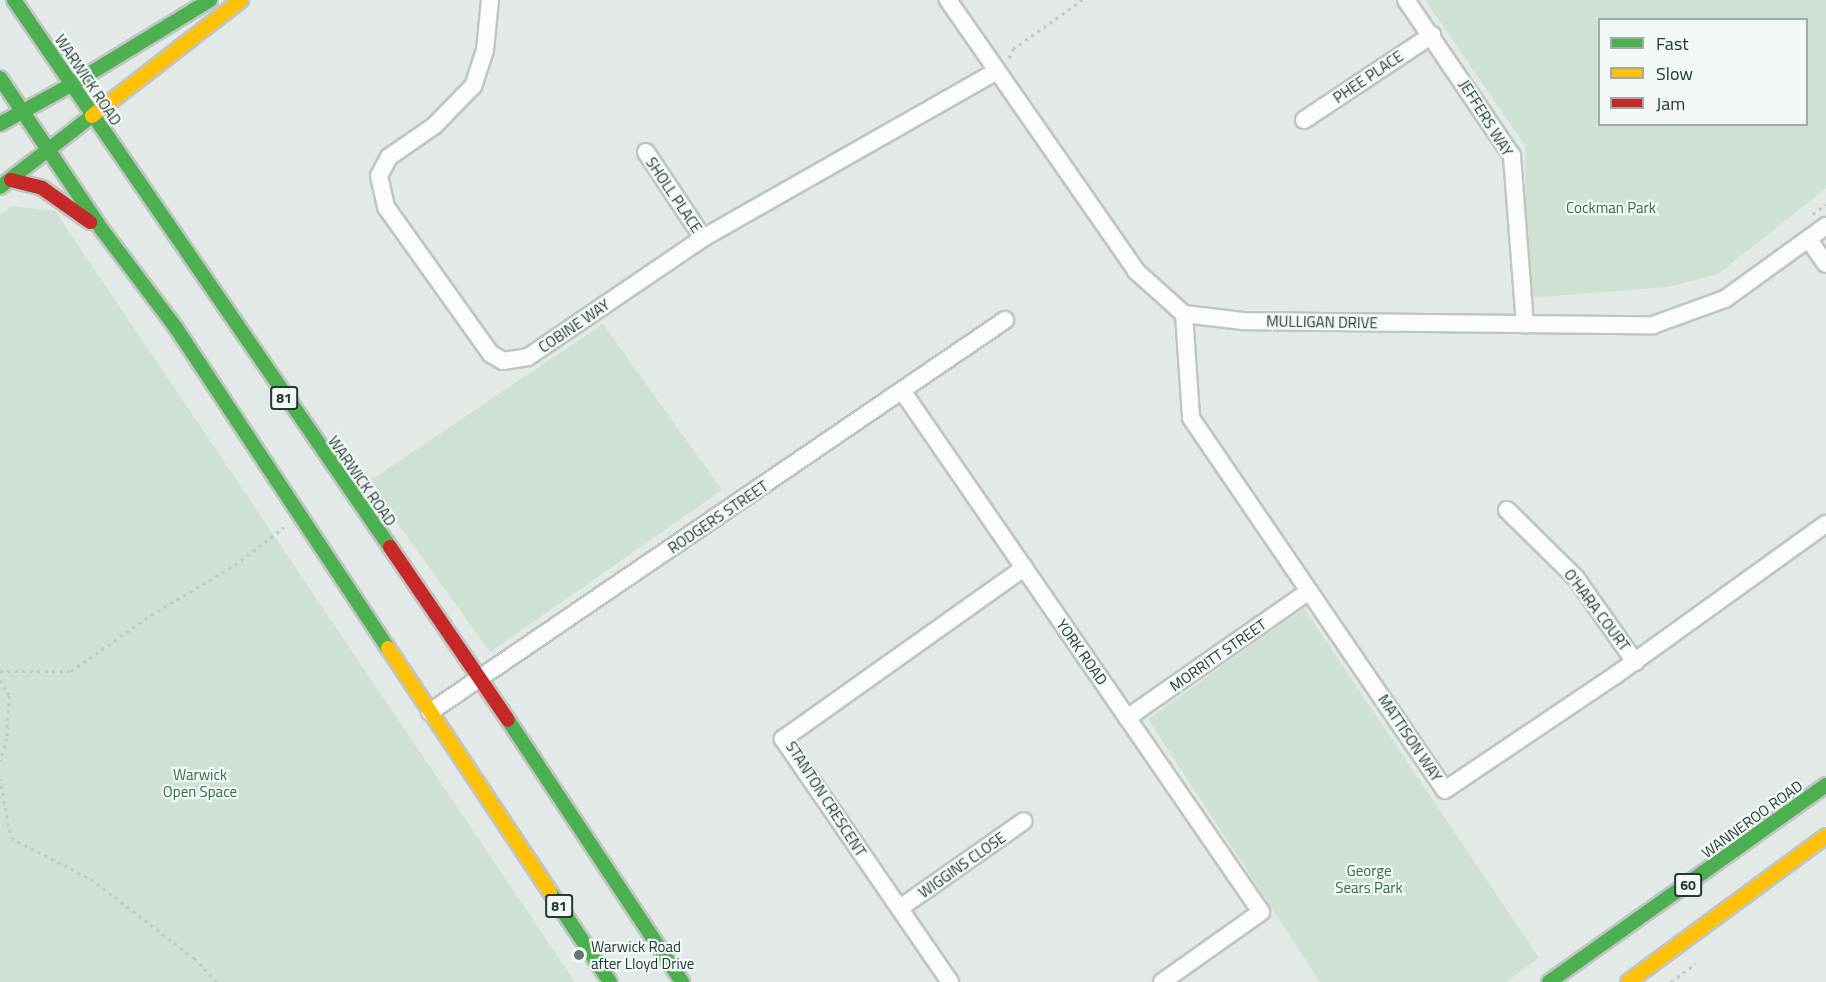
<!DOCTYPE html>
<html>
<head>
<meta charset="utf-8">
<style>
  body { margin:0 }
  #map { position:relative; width:1826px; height:982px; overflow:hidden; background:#e3e9e6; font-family:"Titillium Web",sans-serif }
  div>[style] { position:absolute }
  .green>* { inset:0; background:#cee1d4 }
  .path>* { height:3px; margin-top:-1.5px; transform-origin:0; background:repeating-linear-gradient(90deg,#c0c9c5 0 3px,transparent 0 7.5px) }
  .roads { filter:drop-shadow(2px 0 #c0c5c3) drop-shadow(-2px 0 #c0c5c3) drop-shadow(0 2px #c0c5c3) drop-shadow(0 -2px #c0c5c3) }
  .street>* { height:16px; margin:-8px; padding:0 8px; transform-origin:8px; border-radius:8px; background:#fbfcfb }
  .fast>* { height:14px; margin:-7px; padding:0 7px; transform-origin:7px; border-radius:7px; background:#4caf50 }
  .slow>* { height:14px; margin:-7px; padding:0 7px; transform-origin:7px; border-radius:7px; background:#ffc107 }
  .jam>* { height:14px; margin:-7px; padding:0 7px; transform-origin:7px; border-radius:7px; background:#c62828 }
  .dots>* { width:16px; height:16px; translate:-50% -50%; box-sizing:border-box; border:3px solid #f2f8f5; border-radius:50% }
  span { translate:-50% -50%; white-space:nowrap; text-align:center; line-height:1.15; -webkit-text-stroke:4.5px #f2f8f5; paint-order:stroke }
  .shield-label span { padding:2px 4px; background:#f2f8f5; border:2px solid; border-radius:4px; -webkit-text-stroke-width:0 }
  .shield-label { font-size:14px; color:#233a34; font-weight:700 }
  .street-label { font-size:15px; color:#233a34 }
  .park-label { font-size:15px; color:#306e49 }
  .poi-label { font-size:15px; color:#233a34 }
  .left { translate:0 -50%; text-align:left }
  .legend { position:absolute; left:1598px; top:18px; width:210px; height:108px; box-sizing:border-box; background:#f2f8f5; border:2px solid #9faca8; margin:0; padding:8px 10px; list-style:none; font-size:18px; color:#233a34 }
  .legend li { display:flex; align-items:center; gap:12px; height:30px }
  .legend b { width:30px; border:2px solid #9faca8 }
</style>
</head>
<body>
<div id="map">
  <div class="green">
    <i style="clip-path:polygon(evenodd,1425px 0,1826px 0,1826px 188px,1718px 274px,1668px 287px,1527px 298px,1525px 145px,1425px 0,1600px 20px,1806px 20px,1806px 124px,1600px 124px,1600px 20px)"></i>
    <i style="clip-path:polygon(12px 206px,55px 211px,575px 982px,0 982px,0 215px)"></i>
    <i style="clip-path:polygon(603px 324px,722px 490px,490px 652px,368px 482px)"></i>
    <i style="clip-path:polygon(1304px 608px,1539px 958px,1506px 982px,1320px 982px,1148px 719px)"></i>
  </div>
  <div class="path">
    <i style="left:1009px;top:58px;width:10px;rotate:-66deg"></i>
    <i style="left:1013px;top:49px;width:85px;rotate:-35.4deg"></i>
    <i style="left:1813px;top:214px;width:16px;rotate:-38deg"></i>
    <i style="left:0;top:671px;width:71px"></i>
    <i style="left:71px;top:671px;width:98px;rotate:-35deg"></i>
    <i style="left:151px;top:615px;width:98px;rotate:-30.8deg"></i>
    <i style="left:235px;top:565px;width:62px;rotate:-37.8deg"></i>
    <i style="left:0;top:680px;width:17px;rotate:59deg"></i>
    <i style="left:9px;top:695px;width:43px;rotate:92.7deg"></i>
    <i style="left:7px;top:738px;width:24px;rotate:107deg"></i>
    <i style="left:0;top:778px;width:61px;rotate:79.6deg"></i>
    <i style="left:11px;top:838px;width:90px;rotate:27.1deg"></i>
    <i style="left:91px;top:879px;width:130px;rotate:37.5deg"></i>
    <i style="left:194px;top:958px;width:33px;rotate:46deg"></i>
    <i style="left:1671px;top:982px;width:31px;rotate:-37deg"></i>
  </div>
  <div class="roads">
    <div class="street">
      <i style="left:490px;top:0;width:50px;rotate:95.7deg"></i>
      <i style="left:485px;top:50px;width:38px;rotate:108deg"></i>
      <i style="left:473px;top:86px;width:56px;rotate:134.3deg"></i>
      <i style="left:434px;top:126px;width:55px;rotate:145.4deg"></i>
      <i style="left:389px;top:157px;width:21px;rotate:118deg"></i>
      <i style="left:379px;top:176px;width:32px;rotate:77deg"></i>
      <i style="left:386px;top:207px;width:181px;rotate:54.5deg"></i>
      <i style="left:491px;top:354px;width:14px;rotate:30deg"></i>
      <i style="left:503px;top:361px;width:25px;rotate:-9deg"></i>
      <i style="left:528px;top:357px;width:212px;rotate:-34.2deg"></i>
      <i style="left:703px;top:238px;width:336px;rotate:-29.6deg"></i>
      <i style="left:948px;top:0;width:330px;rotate:55.2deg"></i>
      <i style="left:1136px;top:271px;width:64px;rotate:41.9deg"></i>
      <i style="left:1184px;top:314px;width:59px;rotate:6.8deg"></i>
      <i style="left:1243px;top:321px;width:410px;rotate:0.6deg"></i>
      <i style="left:1653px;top:325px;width:77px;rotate:-19.9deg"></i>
      <i style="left:1725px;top:299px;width:125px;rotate:-35.9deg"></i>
      <i style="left:1406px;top:0;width:189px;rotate:55.8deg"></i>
      <i style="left:1512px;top:156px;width:169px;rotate:85.6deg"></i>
      <i style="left:1304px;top:120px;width:154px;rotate:-33.6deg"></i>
      <i style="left:646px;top:152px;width:103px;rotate:56.5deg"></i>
      <i style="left:1809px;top:240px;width:29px;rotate:55deg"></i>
      <i style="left:1184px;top:314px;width:104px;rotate:86.1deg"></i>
      <i style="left:1191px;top:418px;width:450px;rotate:55.7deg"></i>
      <i style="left:1445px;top:790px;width:207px;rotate:-34deg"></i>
      <i style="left:1617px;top:674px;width:257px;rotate:-35.7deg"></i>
      <i style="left:903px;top:392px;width:631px;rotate:55.45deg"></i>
      <i style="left:1261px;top:912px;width:121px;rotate:144.7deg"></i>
      <i style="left:1507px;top:510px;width:97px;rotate:44.6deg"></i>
      <i style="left:1576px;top:578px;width:103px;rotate:54.9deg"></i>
      <i style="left:430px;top:712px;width:696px;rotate:-34.28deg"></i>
      <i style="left:1127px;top:718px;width:222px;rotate:-34.9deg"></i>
      <i style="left:900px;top:908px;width:151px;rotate:-35.1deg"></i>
      <i style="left:950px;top:982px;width:295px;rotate:-124.5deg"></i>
      <i style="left:783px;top:739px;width:296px;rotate:-35.4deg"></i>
    </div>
    <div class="fast">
      <i style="left:14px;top:0;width:664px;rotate:55.5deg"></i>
      <i style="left:0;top:78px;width:184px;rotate:56.1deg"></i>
      <i style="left:103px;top:231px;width:121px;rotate:53deg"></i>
      <i style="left:176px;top:328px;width:384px;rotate:56.5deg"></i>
      <i style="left:71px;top:85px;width:163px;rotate:-31.4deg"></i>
      <i style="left:0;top:124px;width:81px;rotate:-28.8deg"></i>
      <i style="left:0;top:187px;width:116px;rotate:-37.7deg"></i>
      <i style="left:508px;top:720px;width:315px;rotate:56.4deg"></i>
      <i style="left:550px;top:892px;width:108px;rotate:56.3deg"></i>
      <i style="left:1549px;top:982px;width:340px;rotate:-35.4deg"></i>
    </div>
    <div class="slow">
      <i style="left:92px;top:116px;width:189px;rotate:-37.9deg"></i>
      <i style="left:388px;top:648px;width:293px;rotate:56.4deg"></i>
      <i style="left:1628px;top:982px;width:246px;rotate:-36.4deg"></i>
    </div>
    <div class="jam">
      <i style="left:11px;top:180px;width:32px;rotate:14deg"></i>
      <i style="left:42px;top:188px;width:59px;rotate:35.3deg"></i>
      <i style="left:390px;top:547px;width:209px;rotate:55.7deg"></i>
    </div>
  </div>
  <div class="dots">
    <i style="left:579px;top:955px;background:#667772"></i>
  </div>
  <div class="shield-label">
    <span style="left:284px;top:398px">81</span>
    <span style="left:1688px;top:885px">60</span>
    <span style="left:559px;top:906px">81</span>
  </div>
  <div class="street-label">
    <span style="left:1368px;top:77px;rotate:-34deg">PHEE PLACE</span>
    <span style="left:88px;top:80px;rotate:56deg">WARWICK ROAD</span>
    <span style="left:1486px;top:118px;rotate:58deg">JEFFERS WAY</span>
    <span style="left:674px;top:195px;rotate:56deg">SHOLL PLACE</span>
    <span style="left:1322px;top:322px;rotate:1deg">MULLIGAN DRIVE</span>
    <span style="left:574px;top:326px;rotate:-34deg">COBINE WAY</span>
    <span style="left:362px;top:481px;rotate:55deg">WARWICK ROAD</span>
    <span style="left:718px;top:517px;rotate:-34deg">RODGERS STREET</span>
    <span style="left:1597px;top:610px;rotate:53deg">O'HARA COURT</span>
    <span style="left:1082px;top:652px;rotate:55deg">YORK ROAD</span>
    <span style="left:1218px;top:655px;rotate:-35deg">MORRITT STREET</span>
    <span style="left:1410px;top:738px;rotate:56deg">MATTISON WAY</span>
    <span style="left:826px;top:799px;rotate:57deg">STANTON CRESCENT</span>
    <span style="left:1752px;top:819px;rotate:-36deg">WANNEROO ROAD</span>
    <span style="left:962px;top:865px;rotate:-35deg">WIGGINS CLOSE</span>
  </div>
  <div class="park-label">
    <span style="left:1611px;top:208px">Cockman Park</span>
    <span style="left:200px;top:783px">Warwick<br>Open Space</span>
    <span style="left:1369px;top:879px">George<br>Sears Park</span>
  </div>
  <div class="poi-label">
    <span class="left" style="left:591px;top:955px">Warwick Road<br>after Lloyd Drive</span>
  </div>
  <ul class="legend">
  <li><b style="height:8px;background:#4caf50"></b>Fast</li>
  <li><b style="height:8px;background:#ffc107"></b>Slow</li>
  <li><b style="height:8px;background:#c62828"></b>Jam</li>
  </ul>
</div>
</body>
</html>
